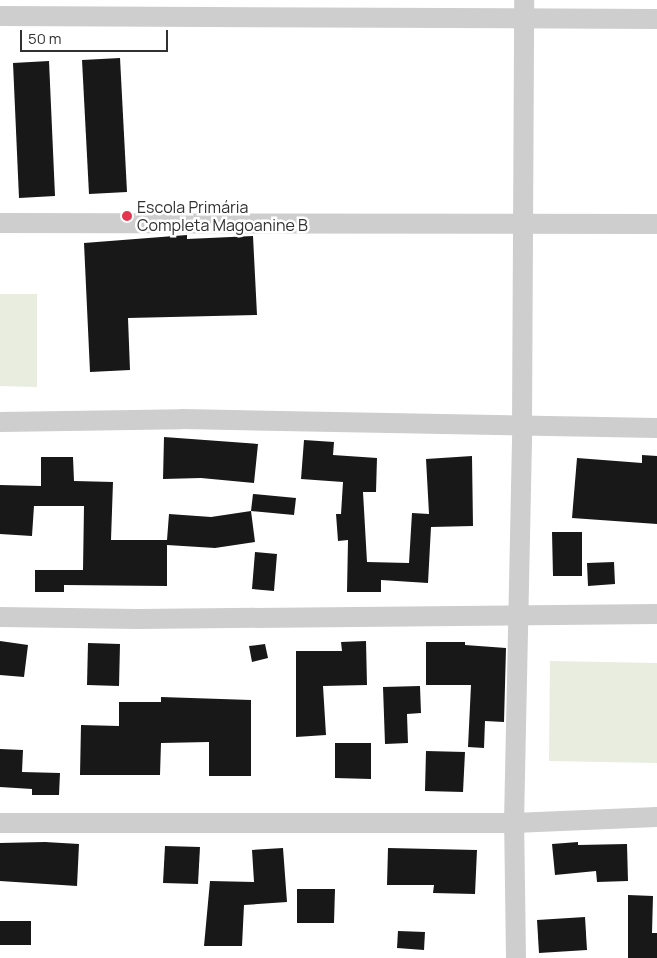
<!DOCTYPE html>
<html>
<head>
<meta charset="utf-8">
<style>
  body { margin:0 }
  #map { position:relative; width:657px; height:958px; overflow:hidden; background:#fff; font-family:Manrope,sans-serif }
  div>[style] { position:absolute }
  .green>* { inset:0; background:#e8eddf }
  .building>* { inset:0; background:#181818 }
  .minor>* { height:20px; margin:-10px; padding:0 10px; transform-origin:10px; border-radius:10px; background:#cecece }
  .dots>* { width:14px; height:14px; translate:-50% -50%; box-sizing:border-box; border:2px solid #fff; border-radius:50% }
  span { translate:-50% -50%; white-space:nowrap; text-align:center; line-height:1.15; -webkit-text-stroke:5px #fff; paint-order:stroke }
  .poi-label { font-size:16px; color:#313131 }
  .left { translate:0 -50%; text-align:left }
  .scale { position:absolute; left:20px; top:30px; width:148px; height:22px; box-sizing:border-box; border:2px solid #313131; border-top:0; padding-left:6px; font-size:15px; line-height:18px; white-space:nowrap; color:#313131; -webkit-text-stroke:4px #fff; paint-order:stroke }
</style>
</head>
<body>
<div id="map">
  <div class="green">
    <i style="clip-path:polygon(0 294px,37px 294px,37px 387px,0 386px)"></i>
    <i style="clip-path:polygon(550px 661px,657px 663px,657px 763px,549px 761px)"></i>
  </div>
  <div class="building">
    <i style="clip-path:polygon(120px 58px,127px 192px,89px 194px,82px 60px)"></i>
    <i style="clip-path:polygon(49px 61px,55px 196px,19px 198px,13px 63px)"></i>
    <i style="clip-path:polygon(187px 235px,187px 239px,253px 236px,257px 315px,128px 318px,130px 370px,90px 372px,84px 243px)"></i>
    <i style="clip-path:polygon(164px 437px,258px 444px,254px 483px,201px 478px,163px 479px)"></i>
    <i style="clip-path:polygon(304px 440px,334px 442px,333px 455px,377px 458px,376px 492px,363px 492px,367px 562px,409px 563px,412px 513px,429px 514px,426px 459px,472px 456px,473px 526px,431px 527px,428px 583px,381px 580px,381px 592px,347px 592px,348px 540px,338px 541px,336px 514px,341px 514px,343px 482px,301px 479px)"></i>
    <i style="clip-path:polygon(642px 455px,657px 456px,657px 524px,572px 518px,577px 458px,642px 463px)"></i>
    <i style="clip-path:polygon(41px 457px,73px 457px,74px 481px,113px 482px,111px 540px,167px 540px,169px 514px,211px 517px,251px 511px,255px 542px,215px 548px,167px 545px,167px 586px,64px 585px,64px 592px,35px 592px,35px 570px,83px 570px,84px 506px,34px 506px,32px 536px,0 534px,0 485px,41px 486px)"></i>
    <i style="clip-path:polygon(253px 494px,296px 498px,294px 515px,251px 511px)"></i>
    <i style="clip-path:polygon(552px 532px,582px 532px,582px 576px,553px 576px)"></i>
    <i style="clip-path:polygon(255px 552px,277px 554px,274px 591px,252px 589px)"></i>
    <i style="clip-path:polygon(614px 562px,615px 584px,588px 586px,587px 563px)"></i>
    <i style="clip-path:polygon(0 641px,28px 645px,24px 677px,0 675px)"></i>
    <i style="clip-path:polygon(366px 641px,367px 685px,323px 686px,326px 735px,296px 737px,296px 651px,342px 651px,341px 642px)"></i>
    <i style="clip-path:polygon(426px 642px,465px 642px,465px 645px,506px 648px,504px 722px,485px 721px,484px 748px,468px 747px,471px 685px,426px 685px)"></i>
    <i style="clip-path:polygon(88px 643px,120px 644px,119px 686px,87px 685px)"></i>
    <i style="clip-path:polygon(265px 644px,268px 658px,252px 662px,249px 646px)"></i>
    <i style="clip-path:polygon(420px 686px,421px 713px,407px 714px,408px 743px,385px 744px,383px 687px)"></i>
    <i style="clip-path:polygon(161px 697px,251px 700px,251px 776px,209px 776px,209px 742px,161px 743px,160px 775px,80px 775px,81px 725px,119px 726px,119px 702px,161px 702px)"></i>
    <i style="clip-path:polygon(335px 743px,371px 743px,371px 779px,335px 778px)"></i>
    <i style="clip-path:polygon(0 749px,23px 750px,22px 772px,60px 773px,59px 795px,32px 795px,32px 789px,0 787px)"></i>
    <i style="clip-path:polygon(426px 751px,465px 752px,463px 792px,425px 791px)"></i>
    <i style="clip-path:polygon(45px 842px,79px 844px,77px 886px,0 881px,0 843px)"></i>
    <i style="clip-path:polygon(578px 842px,578px 845px,627px 844px,628px 881px,597px 882px,596px 871px,555px 875px,552px 844px)"></i>
    <i style="clip-path:polygon(165px 846px,200px 847px,198px 884px,163px 883px)"></i>
    <i style="clip-path:polygon(283px 848px,287px 902px,244px 905px,242px 946px,204px 946px,210px 881px,254px 882px,252px 850px)"></i>
    <i style="clip-path:polygon(388px 848px,477px 850px,475px 894px,433px 893px,434px 885px,387px 885px)"></i>
    <i style="clip-path:polygon(297px 889px,335px 889px,334px 923px,297px 923px)"></i>
    <i style="clip-path:polygon(628px 895px,653px 896px,652px 933px,657px 933px,657px 958px,628px 958px)"></i>
    <i style="clip-path:polygon(585px 917px,587px 950px,539px 953px,537px 920px)"></i>
    <i style="clip-path:polygon(0 921px,31px 921px,31px 945px,0 945px)"></i>
    <i style="clip-path:polygon(398px 931px,425px 932px,424px 950px,397px 948px)"></i>
  </div>
  <div class="minor">
    <i style="left:0;top:16px;width:657px;rotate:0.26deg"></i>
    <i style="left:0;top:223px;width:657px;rotate:0.09deg"></i>
    <i style="left:0;top:422px;width:182px;rotate:-0.9deg"></i>
    <i style="left:182px;top:419px;width:475px;rotate:1.1deg"></i>
    <i style="left:0;top:617px;width:138px;rotate:0.8deg"></i>
    <i style="left:138px;top:619px;width:519px;rotate:-0.55deg"></i>
    <i style="left:0;top:823px;width:514px"></i>
    <i style="left:514px;top:823px;width:143px;rotate:-2.4deg"></i>
    <i style="left:516px;top:958px;width:135px;rotate:-90.8deg"></i>
    <i style="left:514px;top:823px;width:398px;rotate:-88.8deg"></i>
    <i style="left:522px;top:425px;width:425px;rotate:-89.7deg"></i>
  </div>
  <div class="dots">
    <i style="left:127px;top:216px;background:#e53650"></i>
  </div>
  <div class="poi-label">
    <span class="left" style="left:137px;top:216px">Escola Primária<br>Completa Magoanine B</span>
  </div>
  <div class="scale">50 m</div>
</div>
</body>
</html>
